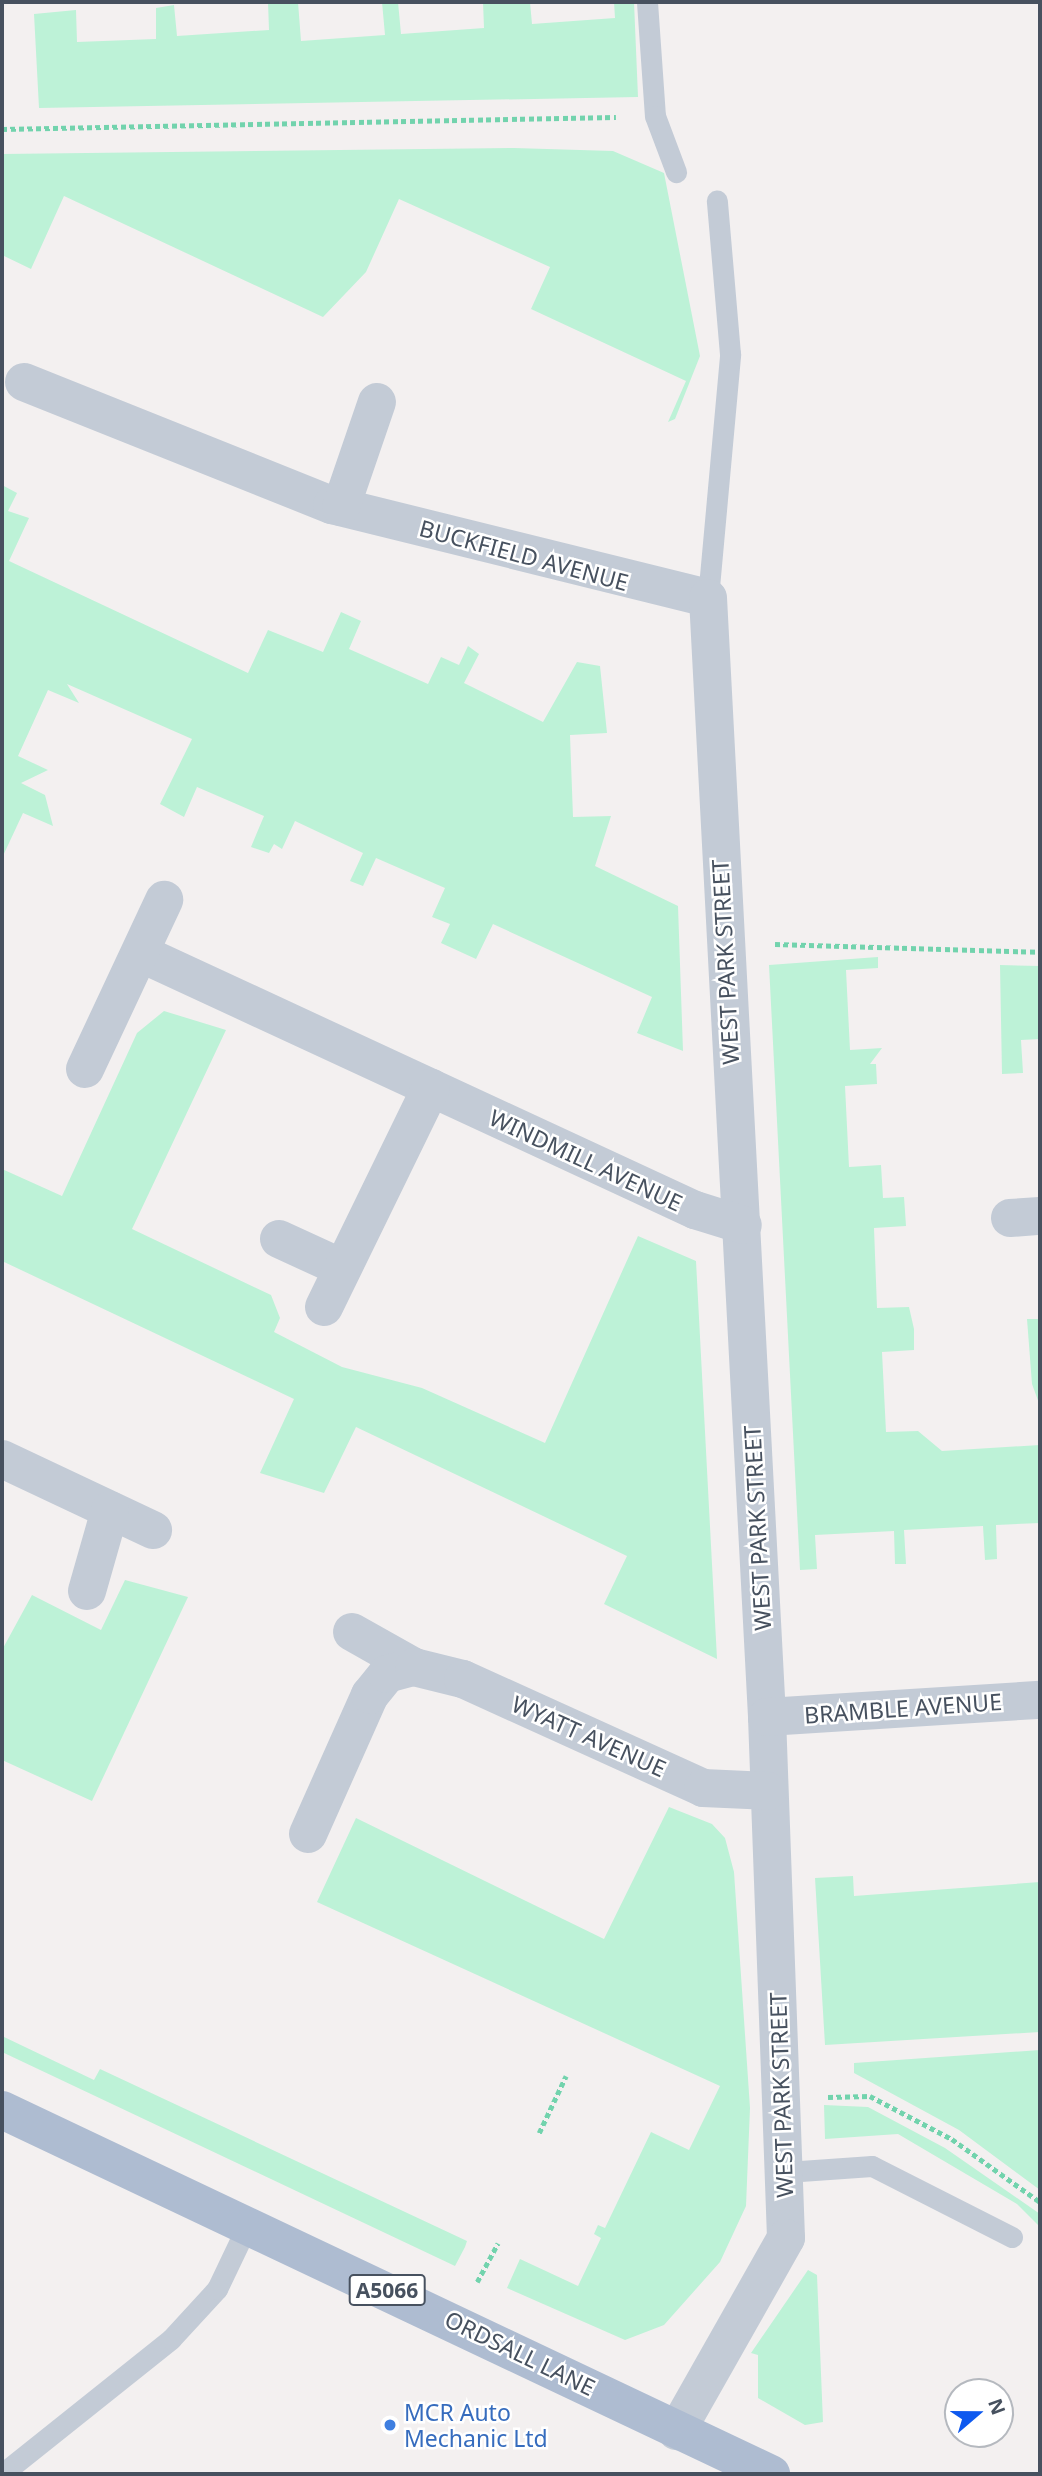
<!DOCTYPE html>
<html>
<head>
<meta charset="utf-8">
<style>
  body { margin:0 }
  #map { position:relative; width:1042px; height:2476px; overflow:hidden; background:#f3f0f0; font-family:"Noto Sans",sans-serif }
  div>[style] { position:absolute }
  .green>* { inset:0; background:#bdf2d7 }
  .path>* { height:4.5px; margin-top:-2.25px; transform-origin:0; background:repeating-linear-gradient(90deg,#72d3ad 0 5px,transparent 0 8.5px) }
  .lane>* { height:21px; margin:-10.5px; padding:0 10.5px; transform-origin:10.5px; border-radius:10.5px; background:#c3cbd6 }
  .street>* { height:38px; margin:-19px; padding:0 19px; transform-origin:19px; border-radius:19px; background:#c3cbd6 }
  .primary>* { height:38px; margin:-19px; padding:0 19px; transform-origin:19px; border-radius:19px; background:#aebcd1 }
  .dots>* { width:19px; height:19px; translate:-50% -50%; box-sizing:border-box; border:4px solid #fff; border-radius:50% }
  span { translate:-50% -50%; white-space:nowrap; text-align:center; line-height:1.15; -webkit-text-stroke:5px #fff; paint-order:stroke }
  .shield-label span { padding:2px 5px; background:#fff; border:2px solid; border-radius:5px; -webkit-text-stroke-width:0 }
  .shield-label { font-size:21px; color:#47515f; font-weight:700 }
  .street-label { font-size:23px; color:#47515f }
  .shop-label { font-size:23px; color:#366cbe }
  .left { translate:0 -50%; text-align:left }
  .frame { position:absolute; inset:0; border:4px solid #47515f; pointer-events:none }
  .north { position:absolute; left:944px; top:2378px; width:70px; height:70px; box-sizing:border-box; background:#fff; border:2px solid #b5b9bf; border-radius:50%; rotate:70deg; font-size:19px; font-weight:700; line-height:28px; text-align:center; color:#47515f }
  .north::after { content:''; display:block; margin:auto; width:24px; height:32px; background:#0e59ef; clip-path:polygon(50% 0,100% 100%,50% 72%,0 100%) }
</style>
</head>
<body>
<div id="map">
  <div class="green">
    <i style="clip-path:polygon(268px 2px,298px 2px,301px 41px,385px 35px,382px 2px,398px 2px,401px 34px,484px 28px,483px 2px,530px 2px,532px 24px,615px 18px,614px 2px,634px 2px,638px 97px,39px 108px,34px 14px,76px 10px,77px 42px,156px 39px,156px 8px,174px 5px,177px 36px,269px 30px)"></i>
    <i style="clip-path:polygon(514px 148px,613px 151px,664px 173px,700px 356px,675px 419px,668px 422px,686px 381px,531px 309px,550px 267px,399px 199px,366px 272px,323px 317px,64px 196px,31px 269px,2px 255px,2px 154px)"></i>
    <i style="clip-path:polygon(2px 485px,17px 493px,8px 511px,29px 518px,9px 561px,248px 673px,268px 630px,323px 652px,341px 612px,361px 621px,349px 649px,428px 684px,441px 657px,459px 665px,468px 646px,479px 654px,464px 683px,543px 722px,577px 662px,600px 666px,607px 733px,570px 735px,573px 817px,611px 816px,595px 866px,678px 906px,683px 1051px,637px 1033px,652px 997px,493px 924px,476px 959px,441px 943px,450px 924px,432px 917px,445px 888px,376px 858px,363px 886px,350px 881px,363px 853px,295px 821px,282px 849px,274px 844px,269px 853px,251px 847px,264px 816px,197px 787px,184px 817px,160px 804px,192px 739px,67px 684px,79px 703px,48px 690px,18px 756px,48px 770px,21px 783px,45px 795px,53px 826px,23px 813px,2px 858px)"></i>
    <i style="clip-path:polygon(878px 957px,878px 968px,846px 970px,850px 1050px,882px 1048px,870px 1064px,876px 1064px,877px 1084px,845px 1086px,849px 1167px,881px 1165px,883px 1198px,904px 1197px,906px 1226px,874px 1228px,877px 1308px,909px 1307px,914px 1329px,914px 1350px,882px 1352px,886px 1432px,918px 1431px,942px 1451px,1040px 1445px,1040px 1523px,996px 1525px,997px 1559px,985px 1560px,983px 1526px,904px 1530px,906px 1564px,895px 1564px,894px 1531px,815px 1535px,817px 1569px,800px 1570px,769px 965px)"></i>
    <i style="clip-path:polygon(1000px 965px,1040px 966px,1040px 1039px,1021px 1040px,1023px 1073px,1002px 1074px)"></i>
    <i style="clip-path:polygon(164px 1011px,226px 1030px,132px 1229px,271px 1295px,280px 1318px,274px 1332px,342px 1367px,422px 1388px,545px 1443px,638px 1236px,696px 1261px,717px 1659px,604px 1604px,627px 1556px,356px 1427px,324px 1493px,260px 1473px,294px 1399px,2px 1261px,2px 1169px,62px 1196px,137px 1033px)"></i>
    <i style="clip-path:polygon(1027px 1319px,1040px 1319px,1040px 1406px,1032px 1384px)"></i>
    <i style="clip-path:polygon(125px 1580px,188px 1597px,92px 1801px,2px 1760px,2px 1650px,32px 1595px,101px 1630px)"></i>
    <i style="clip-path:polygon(669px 1807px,712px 1824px,725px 1838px,734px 1872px,750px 2108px,746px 2206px,720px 2262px,664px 2325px,625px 2340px,507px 2288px,520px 2259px,578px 2286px,601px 2238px,594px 2234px,598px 2225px,605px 2228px,651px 2132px,689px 2150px,720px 2086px,317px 1902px,356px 1818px,604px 1939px)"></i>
    <i style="clip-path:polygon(853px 1876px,854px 1896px,1040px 1882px,1040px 2032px,825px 2045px,815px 1878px)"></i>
    <i style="clip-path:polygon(2px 2036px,94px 2080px,100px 2069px,467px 2241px,465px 2247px,455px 2266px,2px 2052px)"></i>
    <i style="clip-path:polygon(1040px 2050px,1040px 2190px,959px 2130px,854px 2073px,854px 2063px)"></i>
    <i style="clip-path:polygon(824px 2105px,868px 2107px,945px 2148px,1040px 2214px,1040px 2227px,1017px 2204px,898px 2134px,825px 2139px)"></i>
    <i style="clip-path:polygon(808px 2270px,817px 2275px,823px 2422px,805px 2425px,758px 2398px,758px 2355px,751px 2353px)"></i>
  </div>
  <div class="path">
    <i style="left:2px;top:129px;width:614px;rotate:-1.12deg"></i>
    <i style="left:775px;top:944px;width:265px;rotate:1.7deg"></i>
    <i style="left:828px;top:2097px;width:42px;rotate:-1.4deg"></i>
    <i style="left:870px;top:2096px;width:93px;rotate:27.7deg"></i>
    <i style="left:952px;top:2139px;width:108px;rotate:35.6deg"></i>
    <i style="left:539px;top:2133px;width:63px;rotate:-64.7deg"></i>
    <i style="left:477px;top:2282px;width:44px;rotate:-61.7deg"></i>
  </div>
  <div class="lane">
    <i style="left:647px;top:2px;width:114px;rotate:86deg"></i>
    <i style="left:655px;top:116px;width:60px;rotate:69.4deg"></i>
    <i style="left:708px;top:598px;width:245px;rotate:-84.8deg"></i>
    <i style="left:730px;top:354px;width:154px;rotate:-94.9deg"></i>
    <i style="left:786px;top:2172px;width:86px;rotate:-4deg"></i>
    <i style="left:872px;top:2166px;width:157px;rotate:26.9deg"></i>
    <i style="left:2px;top:2474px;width:216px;rotate:-38.6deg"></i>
    <i style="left:171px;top:2339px;width:68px;rotate:-47.4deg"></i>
    <i style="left:217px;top:2289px;width:70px;rotate:-64.5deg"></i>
  </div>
  <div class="street">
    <i style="left:24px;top:382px;width:332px;rotate:21.8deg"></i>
    <i style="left:332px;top:505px;width:387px;rotate:13.9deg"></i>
    <i style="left:708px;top:598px;width:1121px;rotate:86.98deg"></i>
    <i style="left:767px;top:1717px;width:521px;rotate:87.91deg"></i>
    <i style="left:786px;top:2238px;width:222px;rotate:119.5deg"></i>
    <i style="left:341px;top:507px;width:111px;rotate:-71.1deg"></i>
    <i style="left:140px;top:953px;width:612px;rotate:24.85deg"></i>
    <i style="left:695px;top:1210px;width:50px;rotate:17.4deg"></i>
    <i style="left:85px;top:1069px;width:187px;rotate:-64.9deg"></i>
    <i style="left:1010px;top:1218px;width:30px;rotate:-4deg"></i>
    <i style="left:279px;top:1239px;width:69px;rotate:24.7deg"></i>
    <i style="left:324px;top:1307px;width:244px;rotate:-64deg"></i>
    <i style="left:2px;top:1459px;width:167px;rotate:25.2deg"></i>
    <i style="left:87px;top:1591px;width:84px;rotate:-74.1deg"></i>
    <i style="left:352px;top:1632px;width:71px;rotate:29.4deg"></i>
    <i style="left:767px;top:1717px;width:274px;rotate:-3.6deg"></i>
    <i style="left:308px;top:1834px;width:152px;rotate:-66deg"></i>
    <i style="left:370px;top:1695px;width:27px;rotate:-51deg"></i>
    <i style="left:387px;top:1674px;width:28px;rotate:-15deg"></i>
    <i style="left:414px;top:1667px;width:50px;rotate:13.8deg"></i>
    <i style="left:463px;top:1679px;width:264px;rotate:24.4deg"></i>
    <i style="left:703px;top:1788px;width:65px;rotate:2.6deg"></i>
  </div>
  <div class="primary">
    <i style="left:2px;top:2110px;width:851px;rotate:25.33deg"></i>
  </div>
  <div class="dots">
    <i style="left:390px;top:2425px;background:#3f7fe0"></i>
  </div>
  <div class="shield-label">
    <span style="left:387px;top:2290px">A5066</span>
  </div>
  <div class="street-label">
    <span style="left:524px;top:555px;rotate:15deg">BUCKFIELD AVENUE</span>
    <span style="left:725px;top:962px;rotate:-93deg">WEST PARK STREET</span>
    <span style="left:586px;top:1160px;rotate:25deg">WINDMILL AVENUE</span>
    <span style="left:757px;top:1528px;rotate:-93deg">WEST PARK STREET</span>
    <span style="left:903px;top:1708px;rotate:-4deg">BRAMBLE AVENUE</span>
    <span style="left:589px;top:1736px;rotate:24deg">WYATT AVENUE</span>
    <span style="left:781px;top:2095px;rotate:-92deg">WEST PARK STREET</span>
    <span style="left:520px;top:2353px;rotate:26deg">ORDSALL LANE</span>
  </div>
  <div class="shop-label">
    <span class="left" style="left:404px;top:2425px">MCR Auto<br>Mechanic Ltd</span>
  </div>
  <div class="frame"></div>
  <div class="north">N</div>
</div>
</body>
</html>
